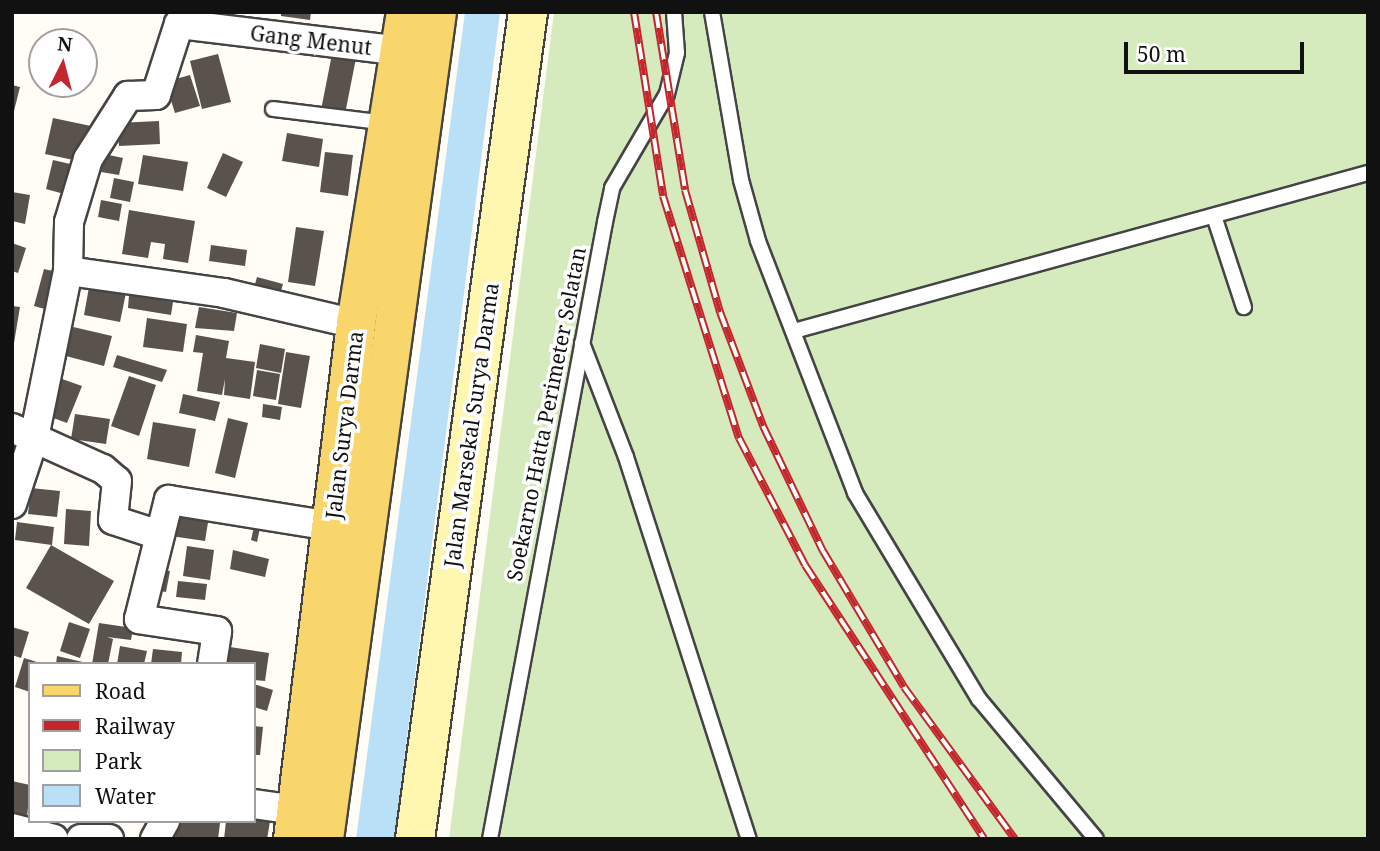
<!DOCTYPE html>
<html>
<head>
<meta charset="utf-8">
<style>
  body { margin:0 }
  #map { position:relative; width:1380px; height:851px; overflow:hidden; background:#fffdf5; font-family:"Noto Serif",serif }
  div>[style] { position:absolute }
  .green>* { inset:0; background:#d5ebbd }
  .water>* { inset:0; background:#b9e0f7 }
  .building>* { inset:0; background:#5a524d }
  .roads { filter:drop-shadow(2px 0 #444) drop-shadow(-2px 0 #444) drop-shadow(0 2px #444) drop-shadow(0 -2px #444) }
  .lane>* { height:14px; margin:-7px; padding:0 7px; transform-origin:7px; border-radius:7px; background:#fff }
  .street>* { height:28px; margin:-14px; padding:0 14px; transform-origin:14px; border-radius:14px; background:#fff }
  .secondary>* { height:38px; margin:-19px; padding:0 19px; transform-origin:19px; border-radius:19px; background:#fff6b0 }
  .primary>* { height:38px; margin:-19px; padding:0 19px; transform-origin:19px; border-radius:19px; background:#f9d66b }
  .rail>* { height:8px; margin-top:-4px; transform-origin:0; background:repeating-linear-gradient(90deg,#fff 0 16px,#c4262e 0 32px); box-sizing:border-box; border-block:2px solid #c4262e }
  span { translate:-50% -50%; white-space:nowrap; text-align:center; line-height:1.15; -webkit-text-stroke:7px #fff; paint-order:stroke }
  .street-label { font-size:21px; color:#111 }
  .frame { position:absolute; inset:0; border:14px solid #111; pointer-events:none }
  .legend { position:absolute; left:28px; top:662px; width:228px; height:161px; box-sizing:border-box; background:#fff; border:2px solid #a0a0a0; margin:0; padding:9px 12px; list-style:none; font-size:21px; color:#111 }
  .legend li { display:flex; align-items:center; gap:14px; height:35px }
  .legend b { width:35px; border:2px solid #a0a0a0 }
  .north { position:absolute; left:28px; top:28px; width:70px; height:70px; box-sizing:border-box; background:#fff; border:2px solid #a0a0a0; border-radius:50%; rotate:6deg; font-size:19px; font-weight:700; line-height:28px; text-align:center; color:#111 }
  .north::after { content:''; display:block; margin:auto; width:24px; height:32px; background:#c4262e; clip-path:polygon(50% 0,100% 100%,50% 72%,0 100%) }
  .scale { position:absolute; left:1124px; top:42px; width:180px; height:32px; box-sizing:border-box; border:4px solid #111; border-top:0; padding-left:9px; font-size:21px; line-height:24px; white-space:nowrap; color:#111; -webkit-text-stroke:5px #fff; paint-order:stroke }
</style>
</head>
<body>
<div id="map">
  <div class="green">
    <i style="clip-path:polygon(554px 12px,1368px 12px,1368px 839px,449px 839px)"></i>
  </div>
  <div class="water">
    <i style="clip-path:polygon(465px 12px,500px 12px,394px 839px,356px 839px)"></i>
  </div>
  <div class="building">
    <i style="clip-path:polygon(281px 12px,311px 12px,310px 20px,281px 16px)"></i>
    <i style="clip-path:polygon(333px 49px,357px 53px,345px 114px,321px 110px)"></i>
    <i style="clip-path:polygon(218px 54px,231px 102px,202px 109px,190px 61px)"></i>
    <i style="clip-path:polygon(190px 75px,200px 106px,175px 113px,165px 82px)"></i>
    <i style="clip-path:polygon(12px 85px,20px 87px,13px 115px,12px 114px)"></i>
    <i style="clip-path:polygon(53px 118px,91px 126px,83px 162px,45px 154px)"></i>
    <i style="clip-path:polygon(159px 121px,160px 144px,119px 146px,117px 123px)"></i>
    <i style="clip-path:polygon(287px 133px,323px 139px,319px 167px,282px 161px)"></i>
    <i style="clip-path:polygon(325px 152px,353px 155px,348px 196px,320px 192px)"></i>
    <i style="clip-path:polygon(223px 153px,243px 162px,226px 197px,207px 188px)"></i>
    <i style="clip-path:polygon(104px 154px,123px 158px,119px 175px,101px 172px)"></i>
    <i style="clip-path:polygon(143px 155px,188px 162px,183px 191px,138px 184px)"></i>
    <i style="clip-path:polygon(53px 160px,83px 167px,75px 197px,46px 189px)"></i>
    <i style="clip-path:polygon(114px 178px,134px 182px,130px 202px,110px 198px)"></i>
    <i style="clip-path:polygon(12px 192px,30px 195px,25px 224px,12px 221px)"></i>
    <i style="clip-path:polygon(101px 200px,122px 204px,119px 221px,98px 217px)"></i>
    <i style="clip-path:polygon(129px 210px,195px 221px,188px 263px,163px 259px,165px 244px,151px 242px,148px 258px,122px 254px)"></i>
    <i style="clip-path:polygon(296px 227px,324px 231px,315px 286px,288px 282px)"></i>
    <i style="clip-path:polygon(12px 243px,26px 248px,18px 273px,12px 271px)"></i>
    <i style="clip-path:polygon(211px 245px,247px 250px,245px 266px,209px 261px)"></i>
    <i style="clip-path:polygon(44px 269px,62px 273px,52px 311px,34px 306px)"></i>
    <i style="clip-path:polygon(91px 276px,128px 283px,120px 322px,84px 315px)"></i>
    <i style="clip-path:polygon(257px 277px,283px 284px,279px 298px,253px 291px)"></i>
    <i style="clip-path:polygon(129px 295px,173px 302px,171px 315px,128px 308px)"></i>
    <i style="clip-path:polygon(12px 306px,20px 307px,14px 343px,12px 342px)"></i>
    <i style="clip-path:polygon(199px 307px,237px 313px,234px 331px,195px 328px)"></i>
    <i style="clip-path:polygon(147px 318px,187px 324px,183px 352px,143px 347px)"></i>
    <i style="clip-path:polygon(69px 326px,112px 336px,104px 366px,62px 355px)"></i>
    <i style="clip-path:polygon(196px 335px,229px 341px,226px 358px,255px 362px,250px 399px,224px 395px,225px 379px,222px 395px,197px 391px,203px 353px,193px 352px)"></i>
    <i style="clip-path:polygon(260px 344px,285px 349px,281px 373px,256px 368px)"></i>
    <i style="clip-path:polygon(286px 352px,310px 356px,301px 408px,278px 404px)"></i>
    <i style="clip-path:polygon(117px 355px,167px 370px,162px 382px,113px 367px)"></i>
    <i style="clip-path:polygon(257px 370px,280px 374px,276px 400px,253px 396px)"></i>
    <i style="clip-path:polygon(129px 376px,156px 385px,139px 436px,111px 426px)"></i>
    <i style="clip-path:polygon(62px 379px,82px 386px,67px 423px,48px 416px)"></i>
    <i style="clip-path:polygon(183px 394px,220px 402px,215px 421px,179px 413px)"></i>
    <i style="clip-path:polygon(263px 404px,282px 407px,280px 420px,262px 417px)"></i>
    <i style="clip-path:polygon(75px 414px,110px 419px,106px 444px,71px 439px)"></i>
    <i style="clip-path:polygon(228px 418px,248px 423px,235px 478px,215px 473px)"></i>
    <i style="clip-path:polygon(153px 422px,196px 429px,189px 467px,147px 459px)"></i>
    <i style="clip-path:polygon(31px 488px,60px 491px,57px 517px,28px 514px)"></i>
    <i style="clip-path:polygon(177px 504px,210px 510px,205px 541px,171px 536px)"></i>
    <i style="clip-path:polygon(66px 509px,91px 511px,89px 546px,64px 544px)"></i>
    <i style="clip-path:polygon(256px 518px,262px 519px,257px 542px,251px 540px)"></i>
    <i style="clip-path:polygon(17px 522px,54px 527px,52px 545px,15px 540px)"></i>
    <i style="clip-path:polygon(51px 545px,114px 581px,89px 624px,26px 588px)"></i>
    <i style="clip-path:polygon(187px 546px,214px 550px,210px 580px,183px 576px)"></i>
    <i style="clip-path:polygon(233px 550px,269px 559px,265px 577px,230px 569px)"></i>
    <i style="clip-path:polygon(158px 569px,170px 571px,166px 592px,154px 590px)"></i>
    <i style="clip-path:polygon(178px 581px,207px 584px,205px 600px,176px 597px)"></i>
    <i style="clip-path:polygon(69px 622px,90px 629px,80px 658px,60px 651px)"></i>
    <i style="clip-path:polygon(99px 623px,133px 628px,131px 640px,107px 637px,113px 639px,108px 664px,92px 664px)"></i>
    <i style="clip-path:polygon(12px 627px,29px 632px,21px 658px,12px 655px)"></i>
    <i style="clip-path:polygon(120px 646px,147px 651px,144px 664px,117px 664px)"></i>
    <i style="clip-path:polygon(230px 647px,269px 653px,265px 681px,254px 680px,254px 664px,228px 664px)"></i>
    <i style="clip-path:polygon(153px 649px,182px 652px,181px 664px,151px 664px)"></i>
    <i style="clip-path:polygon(57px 656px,87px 663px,87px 664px,56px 664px)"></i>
    <i style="clip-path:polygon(24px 658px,40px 663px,30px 664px,30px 692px,15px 687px)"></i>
    <i style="clip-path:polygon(254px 684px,273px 690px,267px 711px,254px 707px)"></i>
    <i style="clip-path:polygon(254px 726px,263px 727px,260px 755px,254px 755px)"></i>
    <i style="clip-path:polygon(12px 781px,30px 785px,27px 818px,12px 814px)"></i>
    <i style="clip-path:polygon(254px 807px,272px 810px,267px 839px,224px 839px,226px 821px,254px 821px)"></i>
    <i style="clip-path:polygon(177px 821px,220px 823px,218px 839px,175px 839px)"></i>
  </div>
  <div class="roads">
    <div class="lane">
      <i style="left:712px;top:12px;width:170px;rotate:80.2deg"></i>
      <i style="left:741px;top:180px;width:63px;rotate:74.4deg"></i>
      <i style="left:758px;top:241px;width:270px;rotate:68.9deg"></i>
      <i style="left:855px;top:493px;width:240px;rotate:59deg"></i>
      <i style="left:979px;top:699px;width:182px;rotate:50.1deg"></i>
      <i style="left:273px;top:109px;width:115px;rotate:7deg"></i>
      <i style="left:1214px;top:216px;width:96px;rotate:71.8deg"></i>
      <i style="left:794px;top:331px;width:595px;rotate:-15.39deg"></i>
      <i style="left:582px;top:343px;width:122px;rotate:68.9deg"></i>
      <i style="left:626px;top:457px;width:401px;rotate:72.2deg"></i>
      <i style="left:490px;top:839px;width:628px;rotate:-79.44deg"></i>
      <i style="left:605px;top:222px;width:35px;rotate:-78deg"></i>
      <i style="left:612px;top:188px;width:109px;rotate:-59.7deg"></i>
      <i style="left:667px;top:94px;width:42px;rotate:-76.3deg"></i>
      <i style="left:677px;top:53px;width:41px;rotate:-94.2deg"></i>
    </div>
    <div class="street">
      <i style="left:68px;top:271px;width:158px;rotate:8deg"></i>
      <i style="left:224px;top:293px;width:136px;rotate:13.2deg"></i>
      <i style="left:12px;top:428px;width:100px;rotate:24.3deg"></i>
      <i style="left:103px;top:469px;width:18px;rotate:41deg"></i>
      <i style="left:117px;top:481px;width:39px;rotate:96deg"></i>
      <i style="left:113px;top:520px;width:45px;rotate:18deg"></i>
      <i style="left:12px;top:504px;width:70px;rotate:-71.6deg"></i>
      <i style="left:34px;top:438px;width:170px;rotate:-78.5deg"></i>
      <i style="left:68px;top:271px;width:49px;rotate:-88.8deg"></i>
      <i style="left:69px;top:222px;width:66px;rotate:-73.2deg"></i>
      <i style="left:88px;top:159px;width:75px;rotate:-57.6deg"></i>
      <i style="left:128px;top:96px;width:28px;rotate:-2deg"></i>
      <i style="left:156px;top:95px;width:75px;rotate:-72.1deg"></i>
      <i style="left:179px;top:24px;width:224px;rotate:6.9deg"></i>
      <i style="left:212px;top:664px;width:33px;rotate:-81deg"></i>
      <i style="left:217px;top:631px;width:79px;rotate:-171.3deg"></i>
      <i style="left:139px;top:619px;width:123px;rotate:-75.9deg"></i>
      <i style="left:169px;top:500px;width:165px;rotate:9.1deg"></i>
      <i style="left:254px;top:804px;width:42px;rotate:8.1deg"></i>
      <i style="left:12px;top:828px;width:43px;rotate:14.7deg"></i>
      <i style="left:81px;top:839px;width:28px"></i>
      <i style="left:155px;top:839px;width:21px;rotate:-61deg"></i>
    </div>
    <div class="secondary">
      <i style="left:415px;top:839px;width:835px;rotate:-82.22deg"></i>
    </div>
    <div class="primary">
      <i style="left:293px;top:839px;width:519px;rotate:-83.03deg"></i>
      <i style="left:356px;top:324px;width:316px;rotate:-80.9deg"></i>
      <i style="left:324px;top:839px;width:835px;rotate:-82.22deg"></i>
    </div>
  </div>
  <div class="rail">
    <i style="left:634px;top:12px;width:186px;rotate:81deg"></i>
    <i style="left:663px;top:196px;width:254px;rotate:72.6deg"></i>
    <i style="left:739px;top:438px;width:143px;rotate:62.5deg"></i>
    <i style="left:805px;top:565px;width:327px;rotate:56.8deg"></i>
    <i style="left:656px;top:12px;width:180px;rotate:80.7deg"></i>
    <i style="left:685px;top:190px;width:127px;rotate:74deg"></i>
    <i style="left:720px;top:312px;width:122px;rotate:69.3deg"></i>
    <i style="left:763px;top:426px;width:139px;rotate:64.4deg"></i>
    <i style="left:823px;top:551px;width:158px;rotate:59.2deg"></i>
    <i style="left:904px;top:687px;width:188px;rotate:53.9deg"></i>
  </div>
  <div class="street-label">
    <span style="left:311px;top:40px;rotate:7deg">Gang Menut</span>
    <span style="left:546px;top:414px;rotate:-79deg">Soekarno Hatta Perimeter Selatan</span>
    <span style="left:344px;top:425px;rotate:-83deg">Jalan Surya Darma</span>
    <span style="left:471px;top:425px;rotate:-82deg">Jalan Marsekal Surya Darma</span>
  </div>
  <div class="frame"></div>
  <ul class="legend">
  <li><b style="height:9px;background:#f9d66b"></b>Road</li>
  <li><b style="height:9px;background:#c4262e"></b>Railway</li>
  <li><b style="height:19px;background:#d5ebbd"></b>Park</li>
  <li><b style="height:19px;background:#b9e0f7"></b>Water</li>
  </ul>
  <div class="north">N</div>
  <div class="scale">50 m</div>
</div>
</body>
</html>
